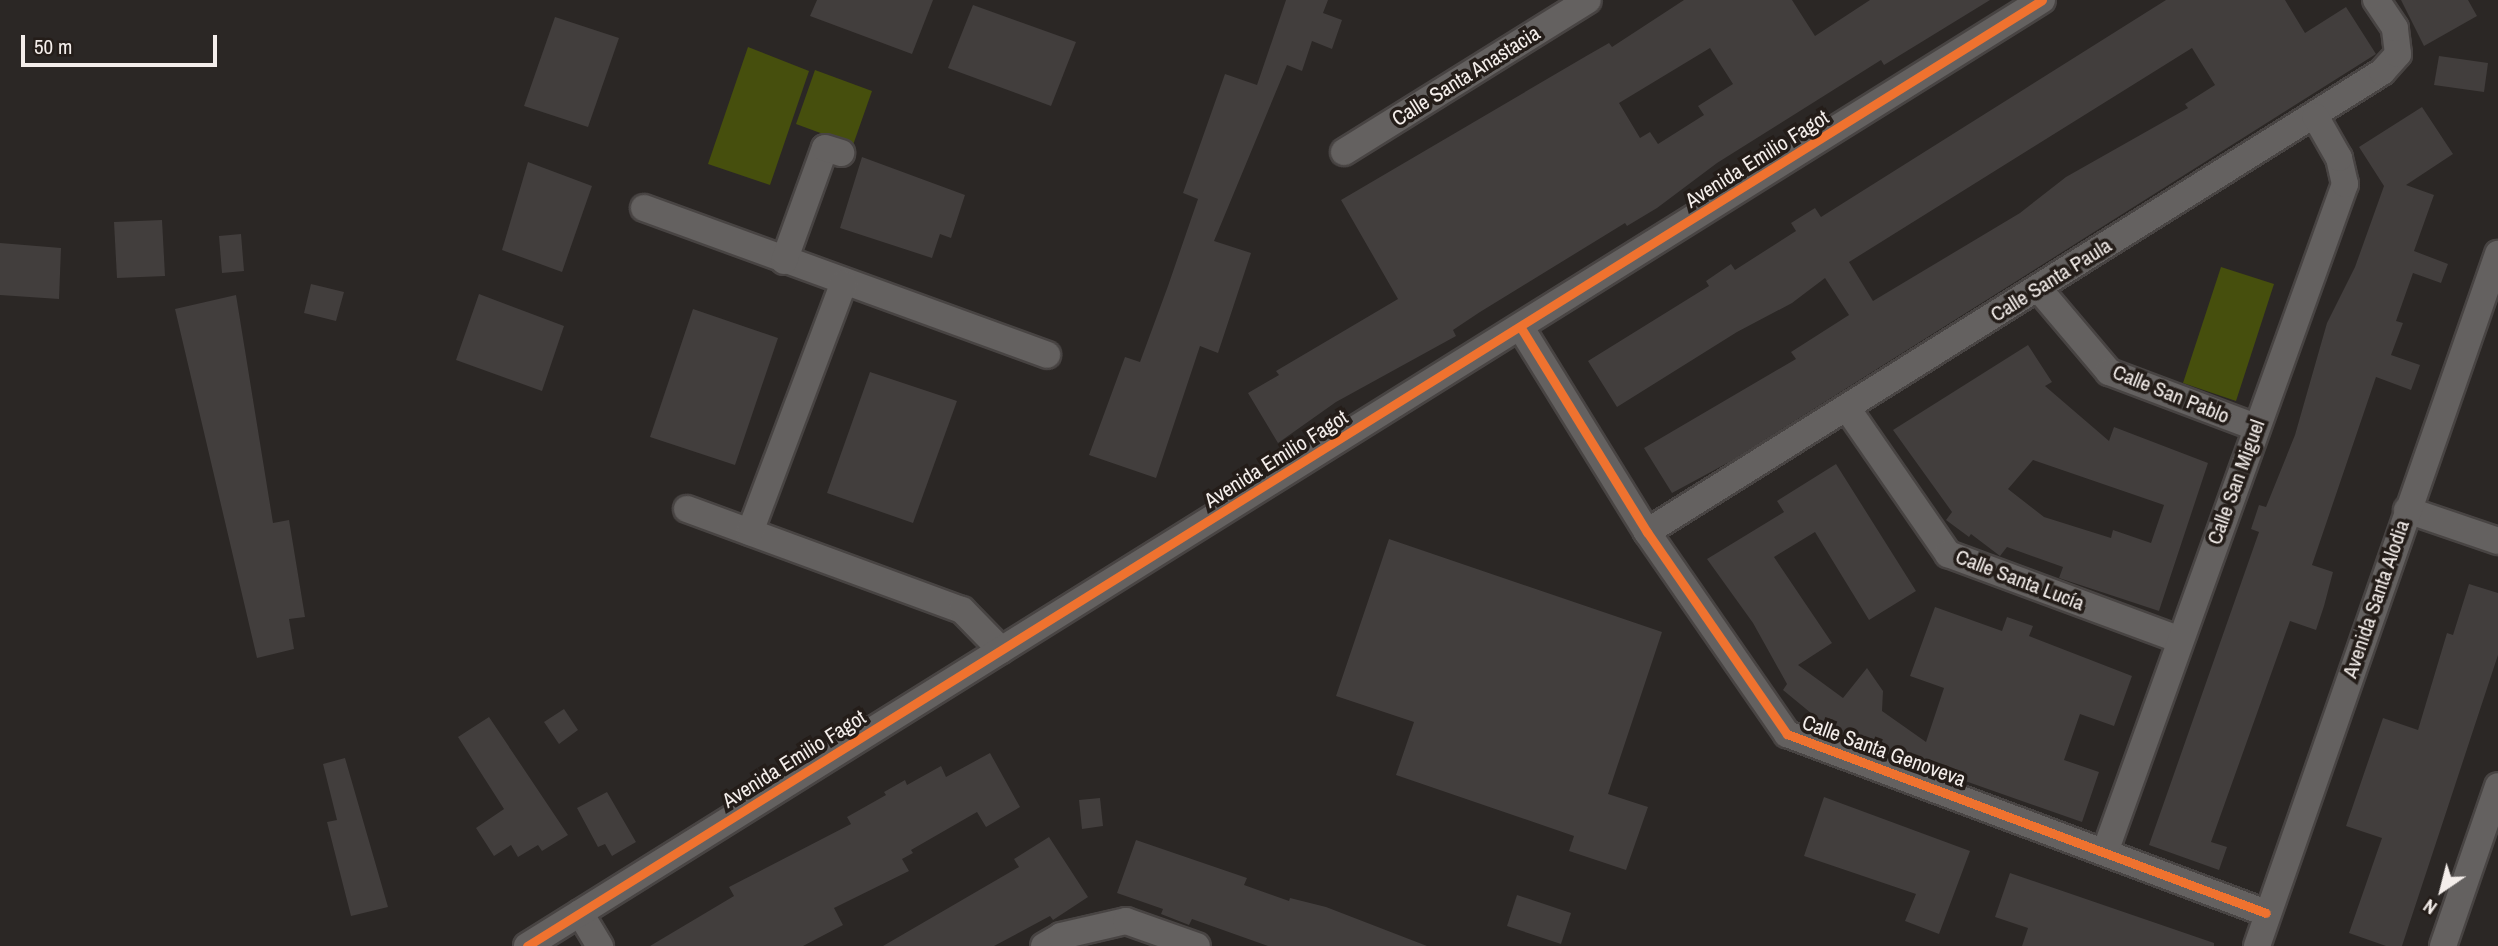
<!DOCTYPE html>
<html>
<head>
<meta charset="utf-8">
<style>
  body { margin:0 }
  #map { position:relative; width:2498px; height:946px; overflow:hidden; background:#2b2725; font-family:"Archivo Narrow",sans-serif }
  div>[style] { position:absolute }
  .green>* { inset:0; background:#464f0d }
  .building>* { inset:0; background:#423e3d }
  .roads { filter:drop-shadow(2px 0 #484443) drop-shadow(-2px 0 #484443) drop-shadow(0 2px #484443) drop-shadow(0 -2px #484443) }
  .minor>* { height:26px; margin:-13px; padding:0 13px; transform-origin:13px; border-radius:13px; background:#646160 }
  .cycleway>* { height:9px; margin:-4.5px; padding:0 4.5px; transform-origin:4.5px; border-radius:4.5px; background:#ef722f }
  span { translate:-50% -50%; white-space:nowrap; text-align:center; line-height:1.15; -webkit-text-stroke:7px #241d19; paint-order:stroke }
  .street-label { font-size:21px; color:#f4eeeb }
  .north { position:absolute; left:2407px; top:855px; width:70px; height:70px; -webkit-text-stroke:5px #241d19; paint-order:stroke; rotate:215deg; font-size:19px; font-weight:700; line-height:28px; text-align:center; color:#f4eeeb }
  .north::after { content:''; display:block; margin:auto; width:24px; height:32px; background:#f4eeeb; clip-path:polygon(50% 0,100% 100%,50% 72%,0 100%) }
  .scale { position:absolute; left:21px; top:35px; width:196px; height:32px; box-sizing:border-box; border:4px solid #f4eeeb; border-top:0; padding-left:9px; font-size:21px; line-height:24px; white-space:nowrap; color:#f4eeeb; -webkit-text-stroke:5px #241d19; paint-order:stroke }
</style>
</head>
<body>
<div id="map">
  <div class="green">
    <i style="clip-path:polygon(748px 47px,809px 71px,770px 185px,708px 164px)"></i>
    <i style="clip-path:polygon(815px 70px,872px 91px,853px 145px,796px 124px)"></i>
    <i style="clip-path:polygon(2221px 267px,2274px 284px,2236px 401px,2183px 383px)"></i>
  </div>
  <div class="building">
    <i style="clip-path:polygon(817px 0,933px 0,912px 54px,810px 16px)"></i>
    <i style="clip-path:polygon(1286px 0,1328px 0,1323px 13px,1342px 20px,1332px 49px,1312px 41px,1302px 71px,1287px 65px,1214px 241px,1251px 253px,1218px 353px,1200px 346px,1156px 478px,1089px 455px,1125px 357px,1140px 362px,1168px 286px,1198px 199px,1183px 193px,1225px 74px,1257px 85px)"></i>
    <i style="clip-path:polygon(evenodd,1684px 0,1792px 0,1815px 36px,1870px 0,1990px 0,1884px 65px,1881px 60px,1717px 163px,1657px 208px,1627px 226px,1625px 223px,1480px 312px,1453px 330px,1456px 336px,1336px 402px,1278px 443px,1248px 393px,1279px 375px,1276px 371px,1398px 299px,1341px 200px,1588px 55px,1609px 43px,1612px 47px,1684px 0,1710px 48px,1733px 84px,1698px 106px,1704px 115px,1658px 144px,1650px 132px,1640px 138px,1619px 103px,1710px 48px)"></i>
    <i style="clip-path:polygon(evenodd,2166px 0,2285px 0,2305px 33px,2346px 7px,2376px 54px,1733px 460px,1672px 493px,1644px 448px,1796px 359px,1791px 352px,1849px 315px,1825px 278px,1792px 303px,1737px 332px,1617px 407px,1588px 361px,1709px 286px,1706px 281px,1731px 264px,1735px 270px,1796px 231px,1791px 223px,1815px 208px,1821px 217px,2166px 0,2192px 48px,2215px 85px,2185px 104px,2188px 108px,2066px 177px,2020px 213px,1873px 301px,1849px 262px,2192px 48px)"></i>
    <i style="clip-path:polygon(2401px 0,2468px 0,2477px 16px,2424px 46px)"></i>
    <i style="clip-path:polygon(973px 5px,1076px 42px,1051px 106px,948px 68px)"></i>
    <i style="clip-path:polygon(555px 17px,619px 38px,588px 127px,524px 106px)"></i>
    <i style="clip-path:polygon(2439px 56px,2488px 63px,2484px 92px,2434px 85px)"></i>
    <i style="clip-path:polygon(2422px 107px,2453px 154px,2406px 185px,2434px 195px,2414px 251px,2448px 264px,2441px 283px,2413px 273px,2396px 321px,2403px 323px,2391px 355px,2420px 365px,2411px 390px,2376px 377px,2312px 565px,2333px 572px,2324px 606px,2316px 630px,2290px 621px,2211px 842px,2227px 847px,2219px 870px,2149px 845px,2259px 532px,2251px 529px,2259px 505px,2266px 507px,2295px 435px,2327px 323px,2355px 267px,2384px 186px,2359px 147px)"></i>
    <i style="clip-path:polygon(862px 157px,965px 195px,951px 238px,940px 234px,932px 258px,840px 228px)"></i>
    <i style="clip-path:polygon(528px 162px,592px 186px,562px 272px,502px 250px)"></i>
    <i style="clip-path:polygon(162px 220px,165px 276px,117px 278px,114px 222px)"></i>
    <i style="clip-path:polygon(241px 234px,244px 271px,222px 273px,219px 236px)"></i>
    <i style="clip-path:polygon(0 243px,61px 248px,59px 299px,0 295px)"></i>
    <i style="clip-path:polygon(311px 284px,344px 292px,336px 321px,304px 313px)"></i>
    <i style="clip-path:polygon(479px 294px,564px 326px,542px 391px,456px 360px)"></i>
    <i style="clip-path:polygon(236px 295px,273px 523px,289px 520px,305px 617px,289px 619px,294px 649px,257px 658px,175px 309px)"></i>
    <i style="clip-path:polygon(693px 309px,778px 338px,735px 465px,650px 437px)"></i>
    <i style="clip-path:polygon(evenodd,2028px 345px,2052px 382px,2045px 386px,2109px 441px,2114px 427px,2208px 463px,2159px 611px,2059px 578px,2063px 567px,2007px 547px,2000px 556px,1971px 534px,1969px 537px,1946px 520px,1952px 512px,1893px 430px,2028px 345px,2033px 460px,2164px 505px,2151px 543px,2113px 530px,2111px 538px,2044px 517px,2008px 489px,2033px 460px)"></i>
    <i style="clip-path:polygon(870px 372px,957px 401px,913px 523px,827px 493px)"></i>
    <i style="clip-path:polygon(1836px 464px,1916px 591px,1869px 620px,1815px 532px,1774px 557px,1832px 643px,1798px 665px,1843px 698px,1867px 668px,1883px 691px,1882px 711px,1926px 742px,1944px 688px,1910px 676px,1935px 607px,2002px 631px,2007px 617px,2033px 626px,2029px 636px,2132px 676px,2114px 726px,2080px 714px,2064px 760px,2099px 772px,2082px 822px,1840px 737px,1783px 690px,1787px 684px,1753px 623px,1707px 559px,1784px 512px,1777px 501px)"></i>
    <i style="clip-path:polygon(1389px 539px,1662px 632px,1608px 794px,1648px 807px,1626px 870px,1569px 851px,1574px 836px,1396px 775px,1414px 722px,1336px 696px)"></i>
    <i style="clip-path:polygon(2469px 584px,2498px 593px,2498px 655px,2402px 946px,2386px 946px,2349px 933px,2382px 838px,2346px 826px,2383px 718px,2418px 730px,2447px 633px,2453px 635px)"></i>
    <i style="clip-path:polygon(564px 709px,578px 730px,559px 744px,544px 722px)"></i>
    <i style="clip-path:polygon(489px 717px,568px 835px,542px 851px,538px 845px,518px 857px,511px 845px,494px 856px,476px 828px,504px 809px,458px 737px)"></i>
    <i style="clip-path:polygon(990px 753px,1020px 807px,986px 827px,977px 812px,911px 850px,913px 853px,902px 859px,909px 871px,834px 908px,843px 925px,803px 946px,650px 946px,734px 896px,729px 887px,851px 824px,847px 817px,886px 795px,884px 792px,905px 780px,907px 785px,941px 766px,946px 777px)"></i>
    <i style="clip-path:polygon(345px 758px,388px 907px,351px 916px,327px 822px,337px 820px,323px 764px)"></i>
    <i style="clip-path:polygon(607px 792px,636px 842px,612px 856px,605px 844px,598px 847px,577px 808px)"></i>
    <i style="clip-path:polygon(1824px 797px,1970px 851px,1939px 934px,1905px 921px,1916px 894px,1804px 856px)"></i>
    <i style="clip-path:polygon(1100px 798px,1103px 826px,1082px 829px,1079px 800px)"></i>
    <i style="clip-path:polygon(1049px 837px,1088px 897px,1053px 920px,1050px 916px,994px 946px,883px 946px,1019px 867px,1014px 859px)"></i>
    <i style="clip-path:polygon(1136px 840px,1247px 878px,1244px 885px,1289px 901px,1290px 898px,1326px 907px,1427px 946px,1268px 946px,1192px 919px,1189px 925px,1161px 914px,1163px 909px,1117px 893px)"></i>
    <i style="clip-path:polygon(2010px 873px,2214px 943px,2214px 946px,2022px 946px,2028px 928px,1995px 917px)"></i>
    <i style="clip-path:polygon(1517px 895px,1571px 913px,1561px 944px,1507px 926px)"></i>
  </div>
  <div class="roads">
    <div class="minor">
      <i style="left:1344px;top:152px;width:287px;rotate:-31.9deg"></i>
      <i style="left:644px;top:208px;width:429px;rotate:20deg"></i>
      <i style="left:784px;top:261px;width:120px;rotate:-70.1deg"></i>
      <i style="left:825px;top:148px;width:17px;rotate:17deg"></i>
      <i style="left:2038px;top:288px;width:110px;rotate:49.8deg"></i>
      <i style="left:2109px;top:372px;width:156px;rotate:20.6deg"></i>
      <i style="left:1521px;top:328px;width:240px;rotate:58.3deg"></i>
      <i style="left:1647px;top:532px;width:246px;rotate:55.3deg"></i>
      <i style="left:1787px;top:734px;width:511px;rotate:20.49deg"></i>
      <i style="left:1847px;top:408px;width:178px;rotate:55.3deg"></i>
      <i style="left:1948px;top:554px;width:247px;rotate:20.3deg"></i>
      <i style="left:687px;top:509px;width:293px;rotate:20.2deg"></i>
      <i style="left:962px;top:610px;width:56px;rotate:45.7deg"></i>
      <i style="left:2407px;top:510px;width:96px;rotate:18.8deg"></i>
      <i style="left:750px;top:532px;width:265px;rotate:-69.4deg"></i>
      <i style="left:1647px;top:532px;width:867px;rotate:-32.04deg"></i>
      <i style="left:2382px;top:72px;width:24px;rotate:-48deg"></i>
      <i style="left:2398px;top:54px;width:26px;rotate:-97deg"></i>
      <i style="left:2395px;top:28px;width:34px;rotate:-124deg"></i>
      <i style="left:2105px;top:852px;width:710px;rotate:-70.24deg"></i>
      <i style="left:2345px;top:184px;width:27px;rotate:-103deg"></i>
      <i style="left:2339px;top:158px;width:48px;rotate:-119.7deg"></i>
      <i style="left:580px;top:913px;width:39px;rotate:59deg"></i>
      <i style="left:527px;top:946px;width:1786px;rotate:-31.98deg"></i>
      <i style="left:1044px;top:946px;width:20px;rotate:-30deg"></i>
      <i style="left:1061px;top:936px;width:67px;rotate:-13deg"></i>
      <i style="left:1126px;top:921px;width:75px;rotate:19.4deg"></i>
      <i style="left:2257px;top:946px;width:733px;rotate:-70.8deg"></i>
      <i style="left:2443px;top:946px;width:169px;rotate:-71deg"></i>
    </div>
  </div>
  <div class="cycleway">
    <i style="left:1521px;top:328px;width:240px;rotate:58.3deg"></i>
    <i style="left:1647px;top:532px;width:246px;rotate:55.3deg"></i>
    <i style="left:1787px;top:734px;width:511px;rotate:20.49deg"></i>
    <i style="left:527px;top:946px;width:1786px;rotate:-31.98deg"></i>
  </div>
  <div class="street-label">
    <span style="left:1466px;top:76px;rotate:-32deg">Calle Santa Anastacia</span>
    <span style="left:1757px;top:159px;rotate:-32deg">Avenida Emilio Fagot</span>
    <span style="left:2051px;top:280px;rotate:-32deg">Calle Santa Paula</span>
    <span style="left:2171px;top:394px;rotate:22deg">Calle San Pablo</span>
    <span style="left:1276px;top:459px;rotate:-32deg">Avenida Emilio Fagot</span>
    <span style="left:2236px;top:482px;rotate:-70deg">Calle San Miguel</span>
    <span style="left:2020px;top:580px;rotate:21deg">Calle Santa Lucía</span>
    <span style="left:2376px;top:599px;rotate:-71deg">Avenida Santa Alodia</span>
    <span style="left:1884px;top:751px;rotate:20deg">Calle Santa Genoveva</span>
    <span style="left:794px;top:759px;rotate:-32deg">Avenida Emilio Fagot</span>
  </div>
  <div class="north">N</div>
  <div class="scale">50 m</div>
</div>
</body>
</html>
